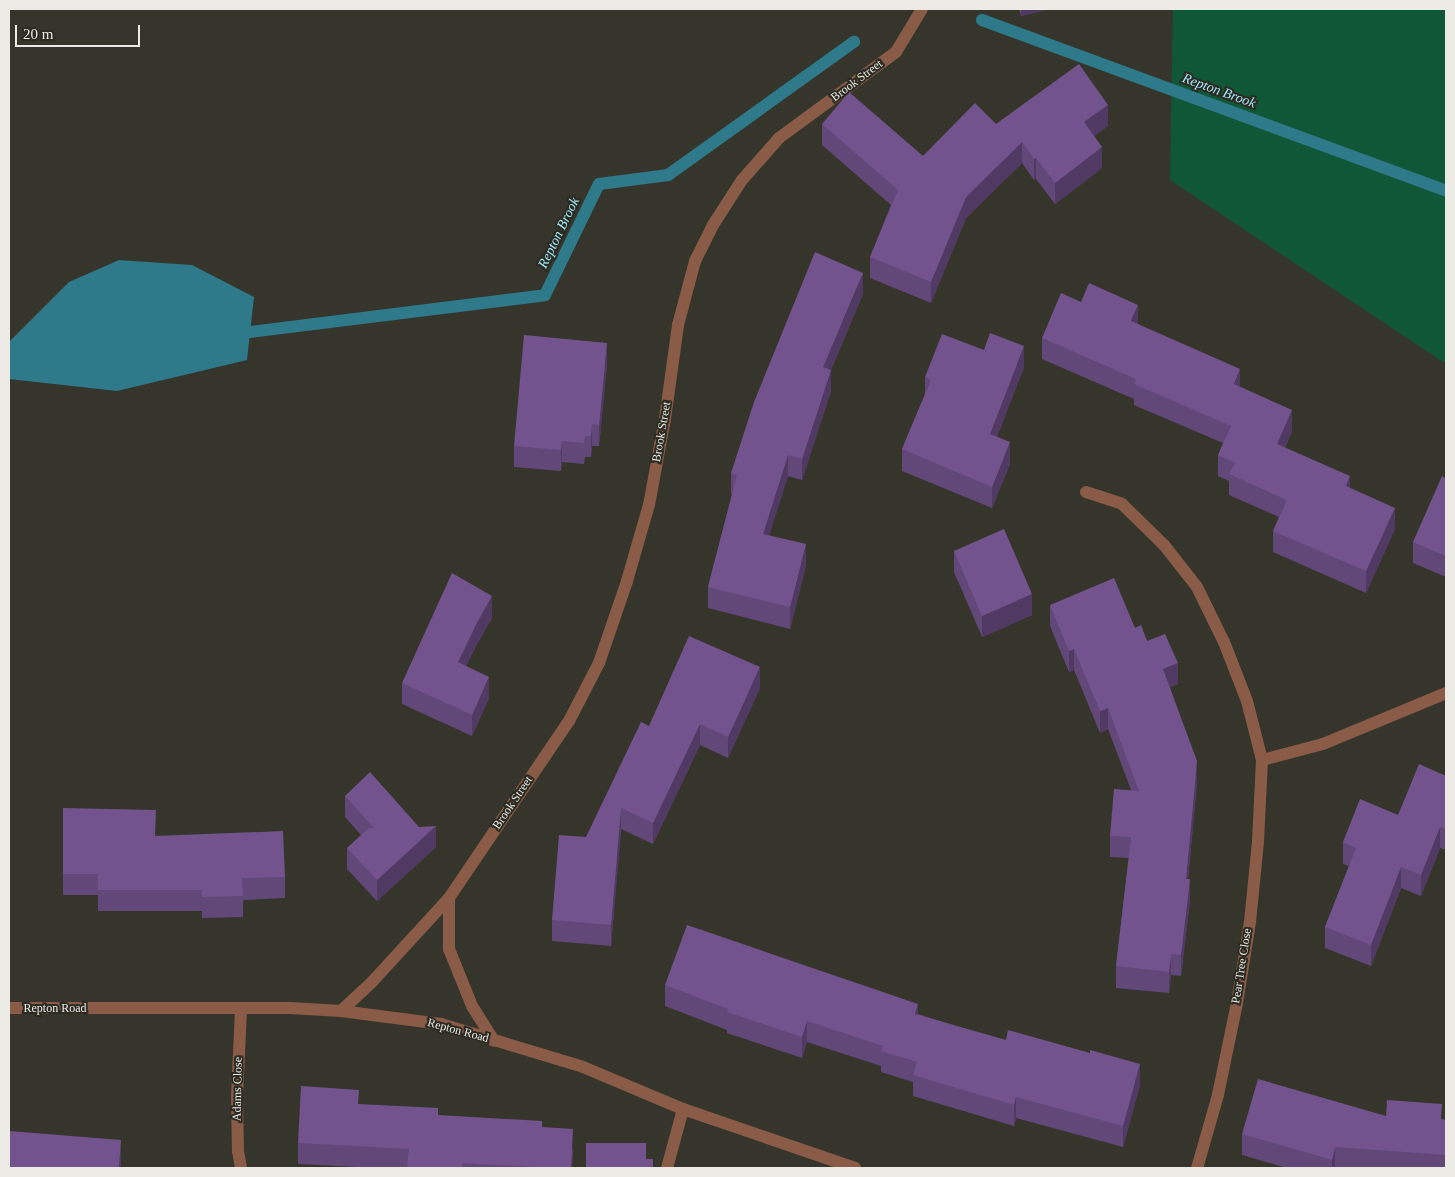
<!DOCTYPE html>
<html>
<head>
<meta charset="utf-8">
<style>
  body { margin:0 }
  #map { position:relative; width:1455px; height:1177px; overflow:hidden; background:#36352c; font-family:Georgia,serif }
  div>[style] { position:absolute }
  .green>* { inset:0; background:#105737 }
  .water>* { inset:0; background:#2e798a }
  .stream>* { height:12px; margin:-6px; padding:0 6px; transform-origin:6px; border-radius:6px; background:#2e798a }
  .minor>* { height:12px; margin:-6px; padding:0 6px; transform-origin:6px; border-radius:6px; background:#8a5b46 }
  .tertiary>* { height:12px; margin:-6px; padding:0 6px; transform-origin:6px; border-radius:6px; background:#8a5b46 }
  .wall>* { inset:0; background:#624779 }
  .shaded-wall>* { inset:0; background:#503a63 }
  .building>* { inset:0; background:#72538d }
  span { translate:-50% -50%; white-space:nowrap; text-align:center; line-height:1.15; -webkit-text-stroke:4px #2c2b22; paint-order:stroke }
  .street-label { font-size:12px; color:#ebeae5 }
  .water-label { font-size:14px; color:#a0e8fa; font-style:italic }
  .frame { position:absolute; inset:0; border:10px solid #ebeae5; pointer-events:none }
  .scale { position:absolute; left:15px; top:25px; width:125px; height:22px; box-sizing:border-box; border:2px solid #ebeae5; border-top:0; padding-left:6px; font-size:15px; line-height:18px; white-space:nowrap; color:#ebeae5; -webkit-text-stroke:4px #2c2b22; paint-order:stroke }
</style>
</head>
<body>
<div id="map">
  <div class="green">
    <i style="clip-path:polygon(1173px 9px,1446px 9px,1446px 364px,1170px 180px)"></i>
  </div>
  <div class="water">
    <i style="clip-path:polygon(119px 260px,192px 265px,254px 297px,247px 360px,117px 391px,9px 379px,9px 342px,69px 282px)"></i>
  </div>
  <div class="stream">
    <i style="left:982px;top:20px;width:495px;rotate:20.2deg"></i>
    <i style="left:250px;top:332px;width:297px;rotate:-7.1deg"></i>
    <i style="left:545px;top:295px;width:123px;rotate:-64.1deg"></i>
    <i style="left:599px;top:184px;width:70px;rotate:-7.4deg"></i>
    <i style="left:668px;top:175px;width:229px;rotate:-35.6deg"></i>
  </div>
  <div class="minor">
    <i style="left:1086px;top:492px;width:38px;rotate:18deg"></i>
    <i style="left:1122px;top:504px;width:59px;rotate:44.3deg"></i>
    <i style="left:1164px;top:545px;width:53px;rotate:51.8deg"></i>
    <i style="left:1197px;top:587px;width:61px;rotate:63.9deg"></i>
    <i style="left:1224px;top:642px;width:63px;rotate:68.7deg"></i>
    <i style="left:1247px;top:701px;width:61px;rotate:75.7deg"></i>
    <i style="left:1262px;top:760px;width:82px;rotate:92.8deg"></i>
    <i style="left:1258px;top:842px;width:80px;rotate:95.7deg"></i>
    <i style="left:1250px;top:922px;width:82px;rotate:99.1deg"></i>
    <i style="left:1237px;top:1003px;width:94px;rotate:101.7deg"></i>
    <i style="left:1218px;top:1095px;width:76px;rotate:106deg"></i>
    <i style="left:1262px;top:760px;width:63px;rotate:-14.7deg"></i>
    <i style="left:1323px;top:744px;width:133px;rotate:-22.5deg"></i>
    <i style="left:449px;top:898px;width:51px;rotate:90deg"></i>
    <i style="left:449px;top:949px;width:61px;rotate:68deg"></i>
    <i style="left:472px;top:1006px;width:41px;rotate:57.8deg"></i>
    <i style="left:241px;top:1009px;width:87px;rotate:92.6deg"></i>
    <i style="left:237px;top:1096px;width:55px;rotate:89deg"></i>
    <i style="left:238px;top:1151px;width:17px;rotate:80deg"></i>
    <i style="left:341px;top:1011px;width:42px;rotate:-43.1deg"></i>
    <i style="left:372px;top:982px;width:114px;rotate:-47.5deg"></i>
    <i style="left:449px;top:898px;width:214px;rotate:-55.9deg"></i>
    <i style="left:569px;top:721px;width:65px;rotate:-62.7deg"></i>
    <i style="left:599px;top:663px;width:87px;rotate:-71.1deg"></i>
    <i style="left:627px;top:581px;width:79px;rotate:-73.9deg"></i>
    <i style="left:649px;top:505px;width:87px;rotate:-79.5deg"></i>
    <i style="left:665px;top:419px;width:95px;rotate:-82.1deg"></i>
    <i style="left:678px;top:325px;width:66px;rotate:-75.1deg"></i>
    <i style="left:695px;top:261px;width:40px;rotate:-63.4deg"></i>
    <i style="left:713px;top:225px;width:54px;rotate:-57.2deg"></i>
    <i style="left:742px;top:180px;width:56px;rotate:-48.6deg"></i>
    <i style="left:779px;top:138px;width:145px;rotate:-36.3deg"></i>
    <i style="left:896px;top:52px;width:50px;rotate:-58.8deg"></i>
    <i style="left:667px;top:1168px;width:61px;rotate:-74.8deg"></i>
  </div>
  <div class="tertiary">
    <i style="left:9px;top:1008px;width:281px"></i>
    <i style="left:290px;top:1008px;width:51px;rotate:3.4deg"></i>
    <i style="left:341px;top:1011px;width:101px;rotate:7.4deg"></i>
    <i style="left:441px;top:1024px;width:148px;rotate:16.8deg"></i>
    <i style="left:583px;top:1067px;width:108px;rotate:22.8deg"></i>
    <i style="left:683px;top:1109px;width:182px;rotate:18.9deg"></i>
  </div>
  <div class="wall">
    <i style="clip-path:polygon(1019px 9px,1049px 9px,1021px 16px)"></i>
    <i style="clip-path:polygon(822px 124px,923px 156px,996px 124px,1108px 126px,1094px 136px,1102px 168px,1055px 204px,1036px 179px,1034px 180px,1022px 163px,966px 218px,931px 303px,870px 278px,870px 257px,891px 205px,822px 145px)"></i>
    <i style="clip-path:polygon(863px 294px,831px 370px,831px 391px,802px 480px,788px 476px,769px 535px,806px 565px,790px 629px,708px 608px,708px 587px,732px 494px,731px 494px,731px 473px)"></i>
    <i style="clip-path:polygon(1081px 302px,1138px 324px,1240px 387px,1292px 431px,1285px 448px,1350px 488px,1395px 529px,1366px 593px,1273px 552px,1273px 531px,1279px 517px,1229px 495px,1229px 481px,1218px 476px,1218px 455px,1223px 443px,1134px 405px,1134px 399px,1042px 359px,1042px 338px)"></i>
    <i style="clip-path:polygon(984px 350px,1024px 367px,997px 437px,1010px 464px,992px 508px,902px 471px,902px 449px,925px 394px,925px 377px)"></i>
    <i style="clip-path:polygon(607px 364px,599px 446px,592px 446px,591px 457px,585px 457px,584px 464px,562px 462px,561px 471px,514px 467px,514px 446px)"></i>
    <i style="clip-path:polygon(1446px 479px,1446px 577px,1413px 563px,1413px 542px)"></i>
    <i style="clip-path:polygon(954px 551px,1032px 615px,982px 637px,954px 572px)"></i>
    <i style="clip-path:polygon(1050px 605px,1135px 628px,1147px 641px,1178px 684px,1170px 687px,1197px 782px,1188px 879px,1190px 900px,1181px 976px,1171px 975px,1169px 993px,1116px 988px,1116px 966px,1129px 858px,1110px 857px,1110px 836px,1131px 790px,1108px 729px,1100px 733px,1074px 670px,1069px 672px,1050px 626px)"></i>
    <i style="clip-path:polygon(492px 618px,476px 646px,466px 666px,489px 698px,472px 736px,402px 704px,402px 683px)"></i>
    <i style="clip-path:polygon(760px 688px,728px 758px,700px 745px,653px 844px,621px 829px,611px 946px,552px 941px,552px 920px,586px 837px,649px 726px)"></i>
    <i style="clip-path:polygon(1446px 776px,1446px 850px,1440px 848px,1421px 896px,1401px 888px,1371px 966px,1325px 948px,1325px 927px,1349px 866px,1343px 864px,1343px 842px,1398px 815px)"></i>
    <i style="clip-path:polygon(345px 796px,436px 847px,377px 901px,347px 869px,347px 848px,361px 835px,345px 817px)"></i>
    <i style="clip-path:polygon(63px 808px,156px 836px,285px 877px,285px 898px,243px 900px,243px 917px,202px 918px,202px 911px,98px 911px,98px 895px,63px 895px)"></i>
    <i style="clip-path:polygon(665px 985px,918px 1014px,1140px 1085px,1123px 1147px,1016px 1118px,1014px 1126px,913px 1096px,913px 1082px,881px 1072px,881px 1066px,807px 1042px,802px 1058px,727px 1033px,727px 1030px,665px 1006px)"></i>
    <i style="clip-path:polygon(359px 1104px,438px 1115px,542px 1127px,573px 1150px,572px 1168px,377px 1168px,298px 1164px,298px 1143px)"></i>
    <i style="clip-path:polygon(1386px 1116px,1446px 1120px,1446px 1168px,1287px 1168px,1242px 1155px,1242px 1134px)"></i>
  </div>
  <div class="shaded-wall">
    <i style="clip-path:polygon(1021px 9px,1049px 9px,1021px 16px)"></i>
    <i style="clip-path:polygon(1108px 105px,1108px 126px,1084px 143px,1084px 122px)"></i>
    <i style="clip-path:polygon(1022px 142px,1022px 163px,966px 218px,931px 303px,931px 282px,966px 197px)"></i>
    <i style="clip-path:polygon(1102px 147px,1102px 168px,1055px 204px,1055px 183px)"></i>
    <i style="clip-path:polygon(1036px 158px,1036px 179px,1034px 180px,1034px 159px)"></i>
    <i style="clip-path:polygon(863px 273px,863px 294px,823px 388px,823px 367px)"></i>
    <i style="clip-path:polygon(1138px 305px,1138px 326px,1131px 321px)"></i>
    <i style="clip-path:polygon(607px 343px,607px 364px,599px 446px,599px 425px)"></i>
    <i style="clip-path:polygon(1024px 346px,1024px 367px,990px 455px,990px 434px)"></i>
    <i style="clip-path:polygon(1240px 369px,1240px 390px,1234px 384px)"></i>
    <i style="clip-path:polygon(831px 370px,831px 391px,802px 480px,802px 459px)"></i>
    <i style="clip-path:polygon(1292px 410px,1292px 431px,1277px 465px,1277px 444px)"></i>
    <i style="clip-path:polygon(592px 424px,592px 446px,591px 457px,591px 436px)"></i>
    <i style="clip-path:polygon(562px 441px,562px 462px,561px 471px,561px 450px)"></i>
    <i style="clip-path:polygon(1010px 442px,1010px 464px,992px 508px,992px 487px)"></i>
    <i style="clip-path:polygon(788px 455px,788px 476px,763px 555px,763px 534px)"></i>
    <i style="clip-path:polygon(1350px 476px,1350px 497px,1346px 486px)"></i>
    <i style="clip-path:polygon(1395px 508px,1395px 529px,1366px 593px,1366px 571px)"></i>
    <i style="clip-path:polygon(806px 544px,806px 565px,790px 629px,790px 607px)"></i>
    <i style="clip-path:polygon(1032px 594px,1032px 615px,982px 637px,982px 616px)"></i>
    <i style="clip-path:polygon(492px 596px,492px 618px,476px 646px,458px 683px,458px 662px,476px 625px)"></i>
    <i style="clip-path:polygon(1074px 649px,1074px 670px,1069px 672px,1069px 651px)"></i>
    <i style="clip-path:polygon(1178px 663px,1178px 684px,1163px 690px,1163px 669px)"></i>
    <i style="clip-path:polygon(760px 667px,760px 688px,728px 758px,728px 737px)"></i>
    <i style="clip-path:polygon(489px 677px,489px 698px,472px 736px,472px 715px)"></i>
    <i style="clip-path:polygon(1108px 708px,1108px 729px,1100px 733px,1100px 711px)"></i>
    <i style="clip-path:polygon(700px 724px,700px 745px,653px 844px,653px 823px)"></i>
    <i style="clip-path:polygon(1197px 761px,1197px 782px,1186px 900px,1186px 879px)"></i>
    <i style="clip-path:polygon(621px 808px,621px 829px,611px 946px,611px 925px)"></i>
    <i style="clip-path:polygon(436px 826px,436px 847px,377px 901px,377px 880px)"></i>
    <i style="clip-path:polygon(1440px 827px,1440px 848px,1421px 896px,1421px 875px)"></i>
    <i style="clip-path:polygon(1401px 867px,1401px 888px,1371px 966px,1371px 945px)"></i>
    <i style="clip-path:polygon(1190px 879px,1190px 900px,1181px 976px,1181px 955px)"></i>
    <i style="clip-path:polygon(1171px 954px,1171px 975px,1169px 993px,1169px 972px)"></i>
    <i style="clip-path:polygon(918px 1004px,918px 1025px,915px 1014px)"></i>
    <i style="clip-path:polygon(807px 1021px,807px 1042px,802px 1058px,802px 1037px)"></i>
    <i style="clip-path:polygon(1140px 1064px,1140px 1085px,1123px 1147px,1123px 1126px)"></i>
    <i style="clip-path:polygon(1016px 1097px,1016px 1118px,1014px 1126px,1014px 1105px)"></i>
    <i style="clip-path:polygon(573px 1129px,572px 1168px,571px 1168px)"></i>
    <i style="clip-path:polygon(121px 1140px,121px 1168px,119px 1168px)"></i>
    <i style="clip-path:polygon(1335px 1147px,1335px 1168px,1332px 1168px,1332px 1160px)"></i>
  </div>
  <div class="building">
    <i style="clip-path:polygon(1079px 64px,1108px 105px,1084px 122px,1102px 147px,1055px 183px,1036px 158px,1034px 159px,1022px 142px,966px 197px,931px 282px,870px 257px,898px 190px,822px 124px,849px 92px,923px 156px,975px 103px,996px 124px)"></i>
    <i style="clip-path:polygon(815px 252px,863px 273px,823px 367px,831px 370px,802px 459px,788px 455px,763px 534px,806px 544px,790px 607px,708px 587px,737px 475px,731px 473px,754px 402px)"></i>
    <i style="clip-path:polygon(1089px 283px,1138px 305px,1131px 321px,1240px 369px,1234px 384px,1292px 410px,1277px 444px,1350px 476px,1346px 486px,1395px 508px,1366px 571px,1273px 531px,1287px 500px,1229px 474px,1235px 463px,1218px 455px,1231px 426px,1134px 384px,1136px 379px,1042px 338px,1061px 293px,1081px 302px)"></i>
    <i style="clip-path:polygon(990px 333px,1024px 346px,990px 434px,1010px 442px,992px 487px,902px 449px,931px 380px,925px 377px,942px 334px,984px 350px)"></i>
    <i style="clip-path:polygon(524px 335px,607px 343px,599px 425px,592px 424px,591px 436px,585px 436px,584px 443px,562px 441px,561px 450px,514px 446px)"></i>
    <i style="clip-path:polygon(1442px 476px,1446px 479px,1446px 556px,1413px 542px)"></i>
    <i style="clip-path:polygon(1004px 529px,1032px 594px,982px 616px,954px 551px)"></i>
    <i style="clip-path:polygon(452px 573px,492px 596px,476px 625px,458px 662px,489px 677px,472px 715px,402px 683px)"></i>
    <i style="clip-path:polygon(1114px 578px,1135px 628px,1141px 625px,1147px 641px,1165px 634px,1178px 663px,1163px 669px,1197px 761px,1186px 879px,1190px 879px,1181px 955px,1171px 954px,1169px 972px,1116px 966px,1131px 837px,1110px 836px,1114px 789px,1139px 791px,1108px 708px,1100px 711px,1074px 649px,1069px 651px,1050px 605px)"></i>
    <i style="clip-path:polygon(689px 636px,760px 667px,728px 737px,700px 724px,653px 823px,621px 808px,611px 925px,552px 920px,559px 835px,586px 837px,641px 722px,649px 726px)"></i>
    <i style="clip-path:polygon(1419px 764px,1446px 776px,1446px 829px,1440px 827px,1421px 875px,1401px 867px,1371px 945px,1325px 927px,1356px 848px,1343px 842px,1360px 799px,1398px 815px)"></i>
    <i style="clip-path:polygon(370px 772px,419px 827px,436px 826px,377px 880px,347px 848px,369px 828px,374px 828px,345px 796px)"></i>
    <i style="clip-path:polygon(63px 808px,156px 810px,155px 836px,283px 831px,285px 877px,242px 878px,243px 896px,202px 897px,202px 890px,98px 890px,98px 874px,63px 874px)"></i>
    <i style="clip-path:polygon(687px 925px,918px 1004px,915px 1014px,1006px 1040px,1008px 1030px,1090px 1053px,1090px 1050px,1140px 1064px,1123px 1126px,1016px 1097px,1014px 1105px,913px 1075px,917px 1062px,881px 1051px,883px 1046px,807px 1021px,802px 1037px,727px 1012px,728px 1009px,665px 985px)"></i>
    <i style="clip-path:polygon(1258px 1079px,1386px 1116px,1387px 1100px,1442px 1104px,1441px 1119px,1446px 1120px,1446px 1155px,1335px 1147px,1332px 1160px,1242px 1134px)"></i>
    <i style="clip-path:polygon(301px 1086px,359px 1090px,358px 1104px,438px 1108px,438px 1115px,542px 1121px,542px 1127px,573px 1129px,571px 1168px,551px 1168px,462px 1163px,462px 1168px,429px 1168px,407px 1167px,409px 1149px,298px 1143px)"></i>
    <i style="clip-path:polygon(9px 1131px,121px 1140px,119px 1168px,9px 1168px)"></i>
    <i style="clip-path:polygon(586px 1143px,646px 1143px,646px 1159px,653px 1159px,653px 1168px,586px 1168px)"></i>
  </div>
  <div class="street-label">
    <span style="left:857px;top:81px;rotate:-37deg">Brook Street</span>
    <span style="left:662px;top:432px;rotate:-80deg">Brook Street</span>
    <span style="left:513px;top:803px;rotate:-56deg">Brook Street</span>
    <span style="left:1242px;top:966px;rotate:-81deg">Pear Tree Close</span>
    <span style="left:55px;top:1009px">Repton Road</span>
    <span style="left:458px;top:1031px;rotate:15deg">Repton Road</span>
    <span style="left:238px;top:1089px;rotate:-89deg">Adams Close</span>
  </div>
  <div class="water-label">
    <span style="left:1219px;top:91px;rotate:20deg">Repton Brook</span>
    <span style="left:559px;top:233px;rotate:-64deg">Repton Brook</span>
  </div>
  <div class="frame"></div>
  <div class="scale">20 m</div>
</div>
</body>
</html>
